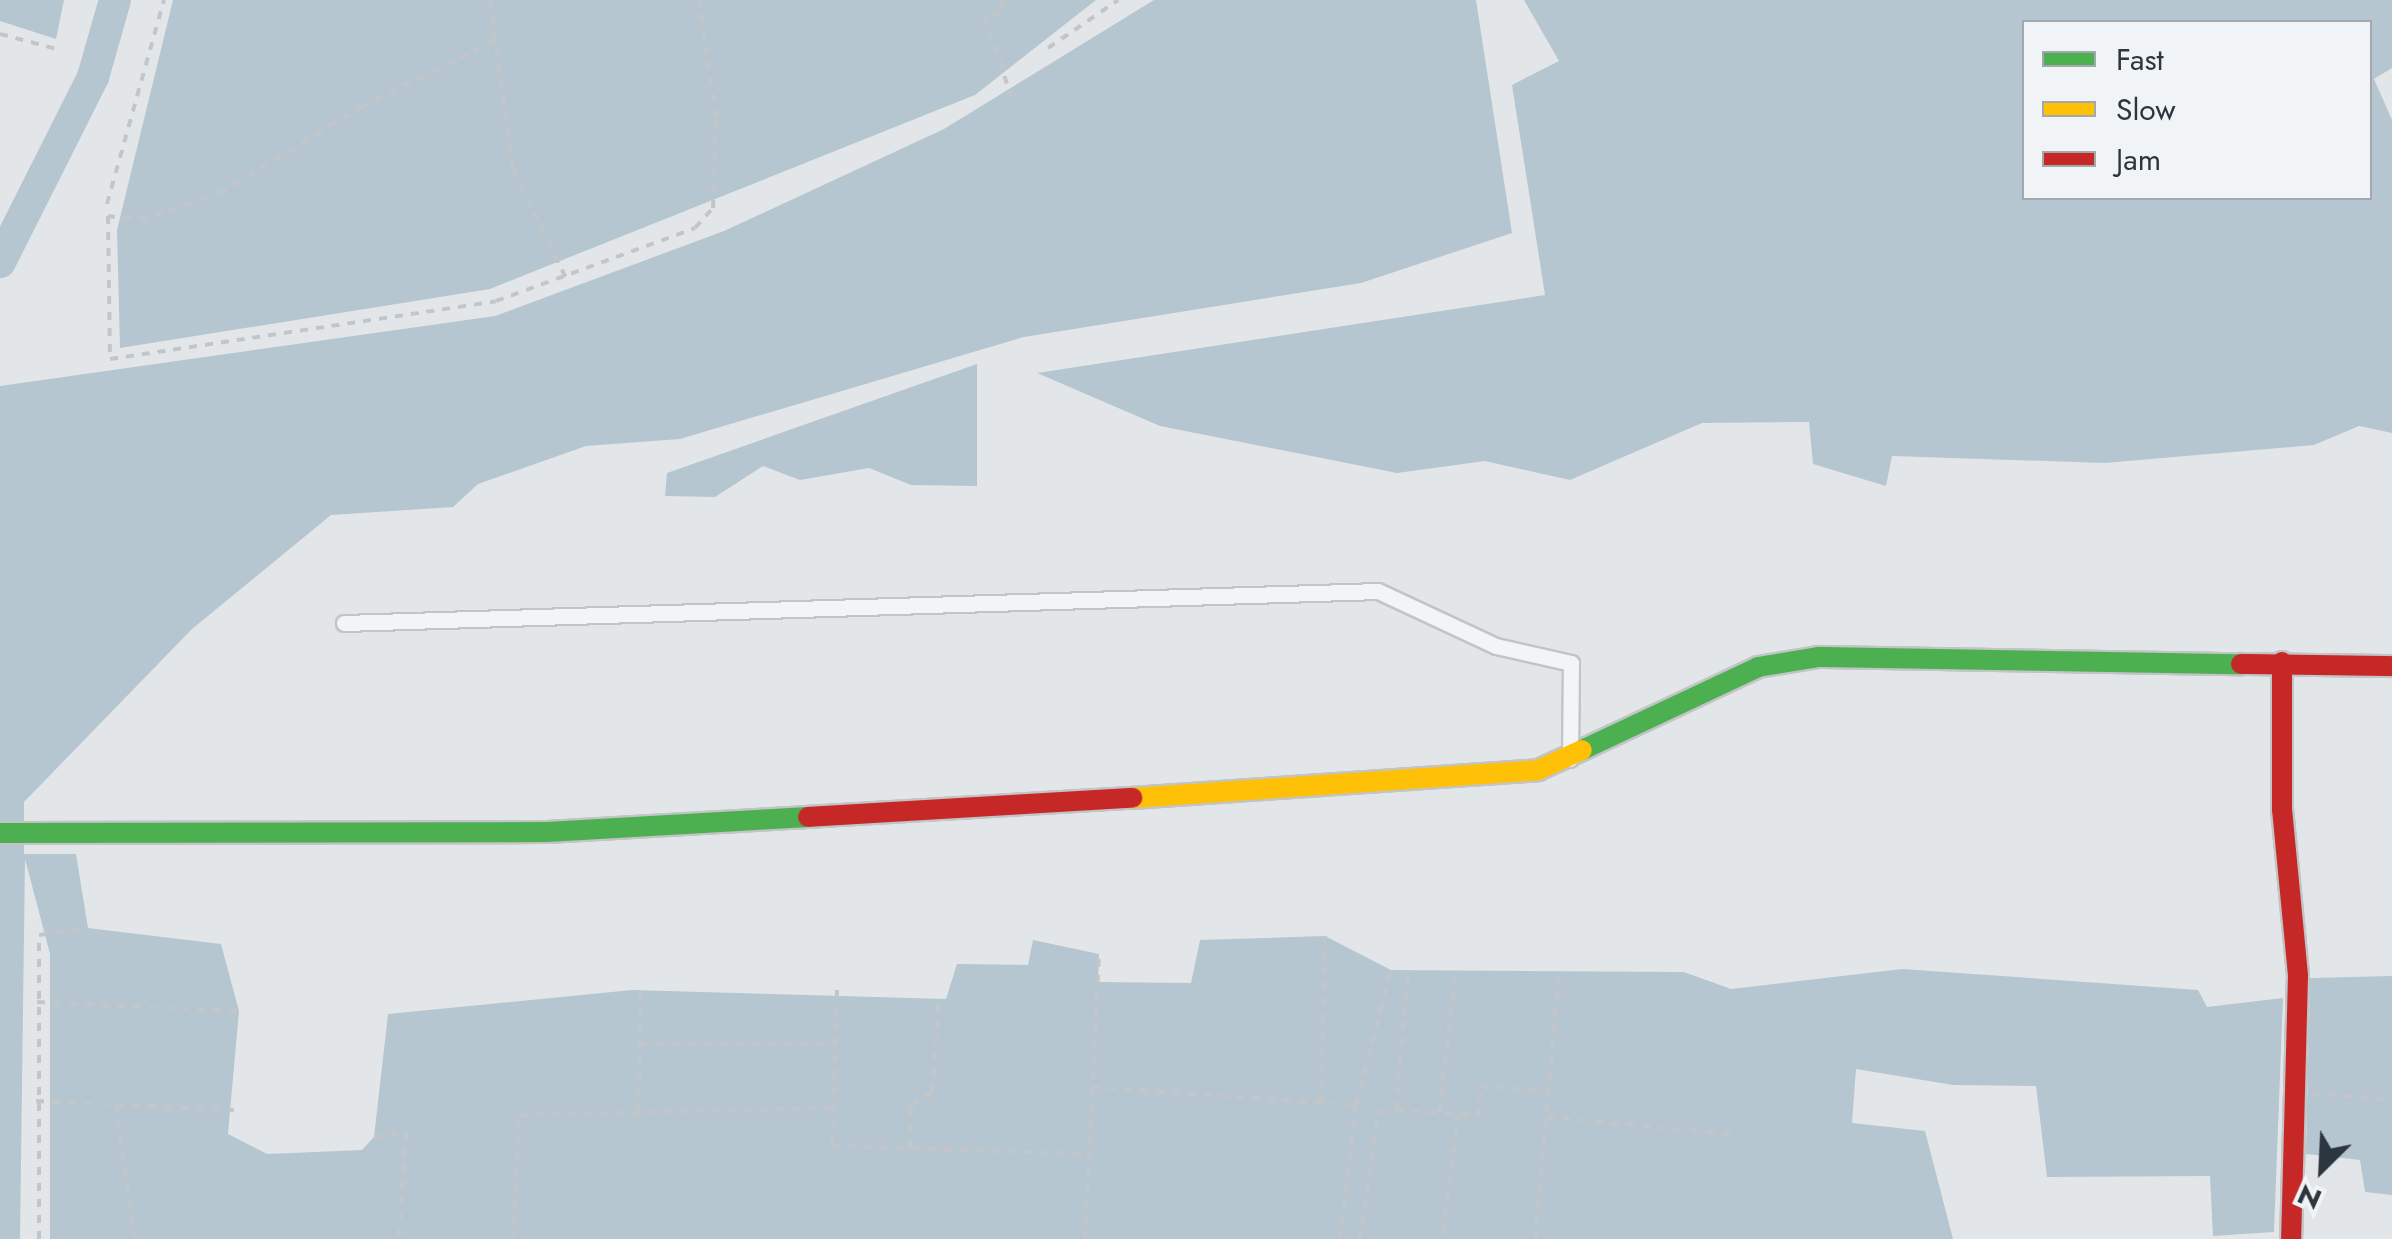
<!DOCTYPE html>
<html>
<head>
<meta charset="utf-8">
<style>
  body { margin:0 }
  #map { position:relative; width:2392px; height:1239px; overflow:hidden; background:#e3e6e8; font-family:Jost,sans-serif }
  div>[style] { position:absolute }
  .water>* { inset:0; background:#b5c6d0 }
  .river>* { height:32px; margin:-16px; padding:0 16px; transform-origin:16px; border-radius:16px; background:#b5c6d0 }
  .path>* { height:4px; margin-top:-2px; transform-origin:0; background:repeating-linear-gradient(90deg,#c3c6c8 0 8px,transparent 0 16px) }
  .roads { filter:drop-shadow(2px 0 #c2c4c6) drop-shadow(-2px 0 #c2c4c6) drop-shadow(0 2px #c2c4c6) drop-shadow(0 -2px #c2c4c6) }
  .street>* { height:15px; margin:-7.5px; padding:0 7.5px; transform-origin:7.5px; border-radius:7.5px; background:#f2f4f5 }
  .fast>* { height:20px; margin:-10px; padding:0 10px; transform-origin:10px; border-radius:10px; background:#4caf50 }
  .slow>* { height:20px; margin:-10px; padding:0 10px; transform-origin:10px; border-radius:10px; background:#ffc107 }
  .jam>* { height:20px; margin:-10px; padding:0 10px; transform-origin:10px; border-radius:10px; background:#c62828 }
  span { translate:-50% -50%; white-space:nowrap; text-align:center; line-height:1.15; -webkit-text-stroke:10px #f1f4f6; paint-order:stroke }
  .legend { position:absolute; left:2022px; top:20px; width:350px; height:180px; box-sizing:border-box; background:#f1f4f6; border:2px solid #a2a8ad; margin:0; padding:12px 18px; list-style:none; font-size:30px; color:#2c363f }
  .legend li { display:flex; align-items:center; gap:20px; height:50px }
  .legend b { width:50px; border:2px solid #a2a8ad }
  .north { position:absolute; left:2272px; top:1119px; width:100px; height:100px; -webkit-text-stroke:8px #f1f4f6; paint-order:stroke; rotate:204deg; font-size:28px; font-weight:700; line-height:40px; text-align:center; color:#2c363f }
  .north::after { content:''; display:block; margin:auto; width:35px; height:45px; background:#2c363f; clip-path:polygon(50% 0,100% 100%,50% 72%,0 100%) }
</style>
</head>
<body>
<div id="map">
  <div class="water">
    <i style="clip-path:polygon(0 0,64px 0,56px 39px,0 21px)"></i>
    <i style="clip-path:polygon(173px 0,1096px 0,975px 95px,490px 289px,120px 348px,117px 230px)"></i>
    <i style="clip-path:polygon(1154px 0,1476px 0,1512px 233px,1361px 283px,1024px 337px,680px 439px,586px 446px,478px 484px,453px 507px,331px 515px,192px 629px,24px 802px,24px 854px,76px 854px,88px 928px,221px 944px,239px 1011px,228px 1134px,267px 1154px,362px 1150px,374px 1137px,388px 1014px,632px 990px,946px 999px,957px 964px,1028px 965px,1033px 940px,1099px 954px,1098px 982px,1191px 983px,1200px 940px,1325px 936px,1391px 970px,1684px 972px,1731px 989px,1902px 969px,2198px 990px,2207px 1007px,2283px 998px,2274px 1232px,2213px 1236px,2210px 1176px,2047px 1177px,2036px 1086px,1953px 1085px,1856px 1069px,1852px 1123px,1925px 1131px,1953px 1239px,50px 1239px,50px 954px,25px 859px,20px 1239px,0 1239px,0 386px,495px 316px,724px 231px,944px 129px)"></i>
    <i style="clip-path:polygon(evenodd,1524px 0,2392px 0,2392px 68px,2374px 79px,2392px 120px,2392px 433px,2359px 426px,2314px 445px,2104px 463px,1892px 456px,1886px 486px,1813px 464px,1809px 422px,1702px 423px,1570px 480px,1485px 461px,1397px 473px,1160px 426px,1037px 373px,1545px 295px,1512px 85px,1559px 61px,1524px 0,2024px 22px,2370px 22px,2370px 198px,2024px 198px,2024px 22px)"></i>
    <i style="clip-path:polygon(977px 364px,977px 486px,911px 485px,869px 468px,800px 480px,763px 466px,715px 497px,665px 496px,667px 473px)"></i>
    <i style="clip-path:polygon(2392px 976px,2392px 1195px,2365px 1192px,2360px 1160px,2306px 1154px,2310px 978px)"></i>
  </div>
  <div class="river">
    <i style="left:0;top:262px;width:207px;rotate:-63.3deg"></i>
    <i style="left:93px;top:77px;width:80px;rotate:-74.1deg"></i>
  </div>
  <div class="path">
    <i style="left:490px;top:0;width:171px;rotate:82.2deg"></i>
    <i style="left:513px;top:169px;width:121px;rotate:64.1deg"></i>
    <i style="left:1002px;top:0;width:14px;rotate:94deg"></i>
    <i style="left:1001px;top:14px;width:16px;rotate:176deg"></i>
    <i style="left:985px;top:15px;width:86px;rotate:72.4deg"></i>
    <i style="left:0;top:34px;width:62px;rotate:14.9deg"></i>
    <i style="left:496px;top:40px;width:148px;rotate:153.6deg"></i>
    <i style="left:363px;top:106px;width:164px;rotate:148.7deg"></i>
    <i style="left:223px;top:191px;width:81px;rotate:159.8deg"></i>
    <i style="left:147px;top:219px;width:39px;rotate:-176deg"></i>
    <i style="left:108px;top:216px;width:143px;rotate:89.2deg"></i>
    <i style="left:110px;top:359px;width:390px;rotate:-8.5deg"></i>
    <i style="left:496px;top:301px;width:212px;rotate:-20.1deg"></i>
    <i style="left:695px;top:228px;width:27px;rotate:-48deg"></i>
    <i style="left:713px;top:208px;width:91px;rotate:-88.1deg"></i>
    <i style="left:716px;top:117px;width:118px;rotate:-98.3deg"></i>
    <i style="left:1048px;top:48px;width:85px;rotate:-34.4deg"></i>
    <i style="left:107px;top:204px;width:212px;rotate:-74.4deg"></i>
    <i style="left:837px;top:990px;width:156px;rotate:91.8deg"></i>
    <i style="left:832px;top:1146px;width:257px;rotate:1.8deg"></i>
    <i style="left:37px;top:1002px;width:202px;rotate:2.6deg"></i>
    <i style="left:639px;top:1044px;width:196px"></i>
    <i style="left:1092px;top:1087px;width:265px;rotate:3.9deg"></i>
    <i style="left:2312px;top:1093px;width:80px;rotate:5deg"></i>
    <i style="left:36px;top:1101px;width:198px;rotate:2.6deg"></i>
    <i style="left:1321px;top:1102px;width:166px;rotate:-88.6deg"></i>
    <i style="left:116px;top:1105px;width:135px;rotate:82.3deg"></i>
    <i style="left:1396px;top:1110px;width:62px;rotate:3.7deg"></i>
    <i style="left:1458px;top:1114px;width:126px;rotate:97.3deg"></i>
    <i style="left:638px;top:1112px;width:122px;rotate:-88.6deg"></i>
    <i style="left:1439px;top:1112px;width:142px;rotate:-83.1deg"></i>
    <i style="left:1460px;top:1114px;width:18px;rotate:6deg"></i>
    <i style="left:1478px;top:1116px;width:30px;rotate:-84deg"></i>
    <i style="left:1481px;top:1086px;width:67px;rotate:4.3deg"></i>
    <i style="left:1547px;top:1117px;width:186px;rotate:5.3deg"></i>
    <i style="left:374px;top:1137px;width:32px;rotate:-9deg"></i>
    <i style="left:406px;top:1132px;width:107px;rotate:93.7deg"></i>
    <i style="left:910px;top:1148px;width:42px;rotate:-88.6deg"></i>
    <i style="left:911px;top:1106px;width:25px;rotate:-34deg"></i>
    <i style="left:932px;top:1092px;width:94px;rotate:-85.7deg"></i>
    <i style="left:39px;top:1239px;width:304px;rotate:-90deg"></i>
    <i style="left:39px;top:935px;width:49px;rotate:-8.1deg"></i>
    <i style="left:513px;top:1239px;width:124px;rotate:-87.2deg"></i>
    <i style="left:519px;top:1115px;width:314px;rotate:-1.3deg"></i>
    <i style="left:1085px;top:1239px;width:285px;rotate:-87.2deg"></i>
    <i style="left:1340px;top:1239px;width:135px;rotate:-83.2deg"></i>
    <i style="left:1356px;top:1105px;width:139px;rotate:-75.5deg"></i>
    <i style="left:1360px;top:1239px;width:128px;rotate:-81.9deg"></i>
    <i style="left:1378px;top:1112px;width:18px;rotate:-6deg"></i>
    <i style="left:1396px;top:1110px;width:140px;rotate:-85.1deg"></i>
    <i style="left:1535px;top:1239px;width:269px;rotate:-84.9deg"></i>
  </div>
  <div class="roads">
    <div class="street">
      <i style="left:344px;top:623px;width:1034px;rotate:-1.77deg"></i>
      <i style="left:1378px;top:591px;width:130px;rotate:25deg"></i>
      <i style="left:1496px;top:646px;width:77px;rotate:12.8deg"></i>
      <i style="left:1571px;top:663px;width:96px;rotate:90.6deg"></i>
    </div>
    <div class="fast">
      <i style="left:1582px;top:750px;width:195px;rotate:-25.2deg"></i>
      <i style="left:1758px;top:667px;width:62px;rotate:-9.3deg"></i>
      <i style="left:1819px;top:657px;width:422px;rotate:1deg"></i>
      <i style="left:0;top:833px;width:547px;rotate:-0.1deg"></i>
      <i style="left:547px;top:832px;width:261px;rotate:-3.3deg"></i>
    </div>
    <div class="slow">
      <i style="left:1132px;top:798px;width:407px;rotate:-3.9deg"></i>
      <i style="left:1538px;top:770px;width:48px;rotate:-24.4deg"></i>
    </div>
    <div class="jam">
      <i style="left:2282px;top:662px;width:147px;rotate:90deg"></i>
      <i style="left:2282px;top:809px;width:168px;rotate:84.5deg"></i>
      <i style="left:2298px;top:976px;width:263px;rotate:91.5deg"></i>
      <i style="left:2241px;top:664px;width:151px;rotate:0.8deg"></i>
      <i style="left:808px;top:817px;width:325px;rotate:-3.4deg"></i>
    </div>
  </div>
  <ul class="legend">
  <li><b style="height:12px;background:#4caf50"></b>Fast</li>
  <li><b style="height:12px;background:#ffc107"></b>Slow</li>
  <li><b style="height:12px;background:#c62828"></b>Jam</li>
  </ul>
  <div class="north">N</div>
</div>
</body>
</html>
